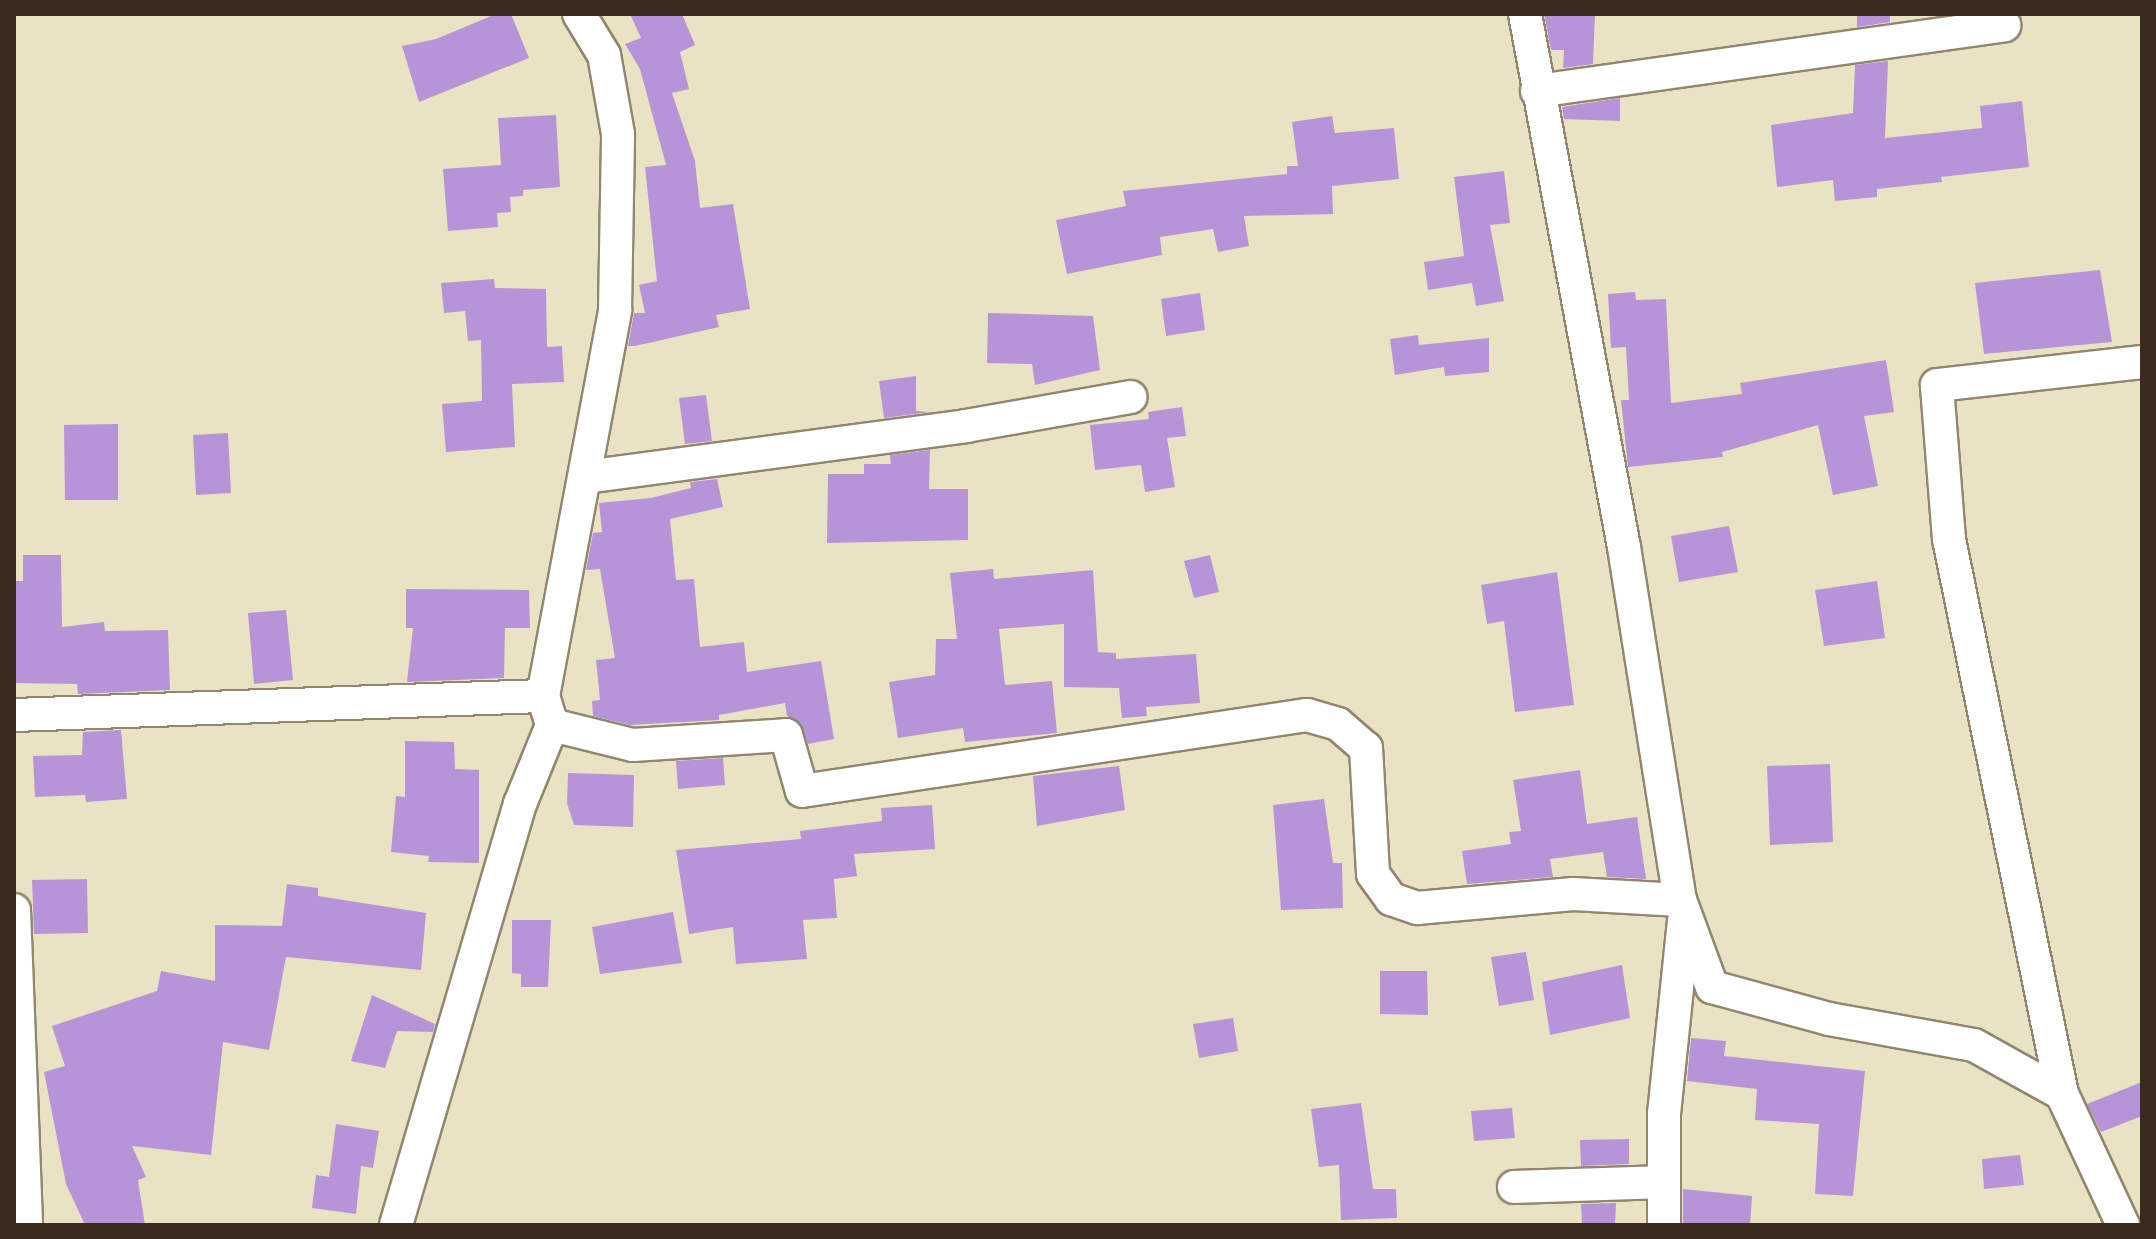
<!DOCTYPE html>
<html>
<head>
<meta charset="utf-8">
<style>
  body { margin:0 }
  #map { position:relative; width:2156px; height:1239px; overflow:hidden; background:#eae3c3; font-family:"Shantell Sans",sans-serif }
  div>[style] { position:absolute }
  .building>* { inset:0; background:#b794d7 }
  .roads { filter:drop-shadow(2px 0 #928670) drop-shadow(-2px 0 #928670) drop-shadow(0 2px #928670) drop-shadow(0 -2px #928670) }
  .minor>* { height:32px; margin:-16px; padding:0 16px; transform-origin:16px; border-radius:16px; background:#fff }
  span { translate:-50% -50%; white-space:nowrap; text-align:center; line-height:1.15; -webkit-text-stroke:7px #fff; paint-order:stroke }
  .frame { position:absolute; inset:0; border:16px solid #3b2a1e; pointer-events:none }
</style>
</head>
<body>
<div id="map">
  <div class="building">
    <i style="clip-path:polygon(496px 14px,511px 14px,529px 58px,419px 102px,402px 46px,436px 39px)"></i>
    <i style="clip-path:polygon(630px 14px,682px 14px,695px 45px,680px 52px,689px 89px,672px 93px,695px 161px,700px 208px,733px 204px,750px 309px,716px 315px,719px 327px,635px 346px,628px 346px,634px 313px,645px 313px,639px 285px,657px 281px,645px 167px,666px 165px,640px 69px,625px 44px,641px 38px)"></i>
    <i style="clip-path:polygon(1544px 14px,1595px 14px,1593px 64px,1563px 68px,1564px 50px,1551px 50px)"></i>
    <i style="clip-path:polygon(1857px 14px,1890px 14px,1890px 22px,1857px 27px)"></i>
    <i style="clip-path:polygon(1888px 61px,1885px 138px,1982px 128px,1980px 106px,2022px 101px,2029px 167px,1941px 177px,1942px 182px,1877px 189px,1877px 197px,1835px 201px,1833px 180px,1777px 187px,1771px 125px,1853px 113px,1855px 65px)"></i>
    <i style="clip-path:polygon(1620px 98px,1620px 121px,1564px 119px,1562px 107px)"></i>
    <i style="clip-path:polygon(556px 115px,560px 187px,523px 190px,523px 196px,510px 197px,511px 212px,497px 213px,498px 227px,448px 231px,443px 169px,501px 165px,498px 118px)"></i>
    <i style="clip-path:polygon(1332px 116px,1335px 133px,1394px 128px,1399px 179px,1332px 186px,1333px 214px,1244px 216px,1249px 246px,1218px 252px,1213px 229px,1160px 237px,1162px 255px,1067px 274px,1056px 220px,1126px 206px,1123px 191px,1287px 174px,1287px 166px,1298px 166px,1292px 122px)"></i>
    <i style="clip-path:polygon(1504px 171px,1510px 223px,1490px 225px,1504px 301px,1476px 306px,1472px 283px,1428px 290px,1424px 262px,1464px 256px,1454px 177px)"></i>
    <i style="clip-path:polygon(2100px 270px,2112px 342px,1984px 354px,1975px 283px)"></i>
    <i style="clip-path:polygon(494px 279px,495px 288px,546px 289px,547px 347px,562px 346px,564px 382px,512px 384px,515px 447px,446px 452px,442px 404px,482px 401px,481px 340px,468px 341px,465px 311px,444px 313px,441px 283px)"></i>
    <i style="clip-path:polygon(1635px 292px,1636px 300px,1666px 299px,1671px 403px,1742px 394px,1740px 383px,1886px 360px,1894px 412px,1864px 416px,1878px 486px,1833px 495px,1818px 425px,1722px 452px,1723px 457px,1628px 467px,1621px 400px,1629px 400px,1626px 347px,1611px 348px,1608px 294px)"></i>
    <i style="clip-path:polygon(1200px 293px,1205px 330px,1166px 336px,1161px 299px)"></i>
    <i style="clip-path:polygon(988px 313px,1093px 316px,1100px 370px,1035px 385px,1032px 364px,987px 363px)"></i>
    <i style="clip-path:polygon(1418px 335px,1419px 345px,1489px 338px,1489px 372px,1445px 376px,1444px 367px,1395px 375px,1390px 339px)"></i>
    <i style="clip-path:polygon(916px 376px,916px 411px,930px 412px,884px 418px,879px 381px)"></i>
    <i style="clip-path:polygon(706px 395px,712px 441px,685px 444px,679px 398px)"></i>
    <i style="clip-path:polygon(1182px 407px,1186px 436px,1167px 438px,1175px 487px,1145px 492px,1141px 465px,1095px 470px,1090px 425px,1149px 419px,1148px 412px)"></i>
    <i style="clip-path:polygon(118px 424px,118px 500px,65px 500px,64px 425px)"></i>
    <i style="clip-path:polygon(228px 433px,231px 493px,196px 495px,193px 435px)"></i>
    <i style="clip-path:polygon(930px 450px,929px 489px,968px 489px,968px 540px,827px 543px,828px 474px,864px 474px,864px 464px,891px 464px,890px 455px)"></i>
    <i style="clip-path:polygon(717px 479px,723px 507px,670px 519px,676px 580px,694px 579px,700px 647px,744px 642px,747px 672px,821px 661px,834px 739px,808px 744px,801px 723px,787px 716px,785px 703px,719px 715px,719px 720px,630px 725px,593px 716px,592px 701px,600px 700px,596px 660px,615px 658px,600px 569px,586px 570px,593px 533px,602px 532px,599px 503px,651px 498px,691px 488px,690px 482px)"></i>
    <i style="clip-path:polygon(1729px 526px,1738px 572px,1679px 582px,1671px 536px)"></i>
    <i style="clip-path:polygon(23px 555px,61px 555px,62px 627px,104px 622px,105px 631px,168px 630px,170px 690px,78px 694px,77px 684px,14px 683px,14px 581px,23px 581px)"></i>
    <i style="clip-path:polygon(1210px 555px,1219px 592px,1194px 598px,1184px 561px)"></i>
    <i style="clip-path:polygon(993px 569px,994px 579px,1093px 570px,1098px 652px,1116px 653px,1116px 659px,1196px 654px,1200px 703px,1146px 707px,1147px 716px,1122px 718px,1119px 688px,1064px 687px,1064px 624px,999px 629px,1005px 685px,1052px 681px,1057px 733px,965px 742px,963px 728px,898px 738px,889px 682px,935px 675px,936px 639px,957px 639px,950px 573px)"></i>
    <i style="clip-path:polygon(1557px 572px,1574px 705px,1515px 712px,1504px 621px,1487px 624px,1481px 585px)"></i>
    <i style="clip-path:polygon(1877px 581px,1885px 638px,1824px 646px,1815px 590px)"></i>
    <i style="clip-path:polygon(406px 589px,529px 590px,530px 628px,505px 628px,504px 678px,407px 682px,413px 628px,406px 628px)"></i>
    <i style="clip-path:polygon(286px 610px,293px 680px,254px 684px,248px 613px)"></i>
    <i style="clip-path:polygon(121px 730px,127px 799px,86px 802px,85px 795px,35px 797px,33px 756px,82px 755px,83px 732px)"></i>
    <i style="clip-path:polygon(405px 741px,454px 742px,455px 769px,479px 770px,479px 863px,428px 862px,429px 856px,391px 852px,396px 796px,405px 797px)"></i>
    <i style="clip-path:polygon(723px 758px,725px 785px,678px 789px,676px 761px)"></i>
    <i style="clip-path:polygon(1830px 764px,1833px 842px,1770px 845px,1767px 766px)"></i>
    <i style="clip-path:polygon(1119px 766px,1125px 810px,1037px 826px,1033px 776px)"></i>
    <i style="clip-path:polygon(1580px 770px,1587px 824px,1637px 817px,1646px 879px,1607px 877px,1603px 852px,1550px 859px,1553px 877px,1467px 884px,1462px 851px,1511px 844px,1509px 832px,1521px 831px,1513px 780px)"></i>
    <i style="clip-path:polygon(568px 773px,634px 775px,633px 827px,574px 825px,567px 803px)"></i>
    <i style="clip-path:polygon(1324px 799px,1333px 863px,1342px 863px,1343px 908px,1281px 910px,1273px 805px)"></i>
    <i style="clip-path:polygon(932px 805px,935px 849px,854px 854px,857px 876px,834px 879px,837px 918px,803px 920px,807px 959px,736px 964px,733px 927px,689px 934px,676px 850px,801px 839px,800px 831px,882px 821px,881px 808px)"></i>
    <i style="clip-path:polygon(87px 879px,88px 933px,34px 934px,32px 880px)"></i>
    <i style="clip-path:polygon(287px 884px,318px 888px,318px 896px,426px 913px,421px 970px,286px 957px,269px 1050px,223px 1042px,211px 1155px,132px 1146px,146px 1177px,138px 1180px,145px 1225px,85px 1225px,66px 1184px,44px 1072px,65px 1066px,52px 1026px,157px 991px,161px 971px,215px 981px,215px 925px,282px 926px)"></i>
    <i style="clip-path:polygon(673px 912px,682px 963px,600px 974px,592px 927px)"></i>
    <i style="clip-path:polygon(512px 920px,551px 920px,548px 987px,521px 987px,521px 974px,512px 973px)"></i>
    <i style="clip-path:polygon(1526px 952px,1534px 1000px,1499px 1006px,1491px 957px)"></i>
    <i style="clip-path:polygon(1622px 965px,1630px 1018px,1550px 1035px,1542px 982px)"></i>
    <i style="clip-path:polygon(1380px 971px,1427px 971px,1428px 1015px,1380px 1014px)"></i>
    <i style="clip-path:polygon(372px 995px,435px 1024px,433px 1032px,397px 1031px,385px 1068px,351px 1061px)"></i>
    <i style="clip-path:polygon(1233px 1018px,1238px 1051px,1199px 1058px,1193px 1024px)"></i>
    <i style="clip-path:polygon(1691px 1038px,1726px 1041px,1724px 1056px,1865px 1071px,1853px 1196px,1815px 1194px,1819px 1124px,1755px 1120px,1757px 1089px,1687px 1081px)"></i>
    <i style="clip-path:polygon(2142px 1082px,2142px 1116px,2101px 1132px,2087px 1104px)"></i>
    <i style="clip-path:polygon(1361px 1103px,1373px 1189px,1396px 1189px,1397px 1218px,1341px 1220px,1339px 1165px,1319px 1167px,1311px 1109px)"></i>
    <i style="clip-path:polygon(1512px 1108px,1515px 1138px,1474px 1141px,1471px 1111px)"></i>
    <i style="clip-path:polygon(336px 1124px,379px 1131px,373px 1168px,361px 1166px,356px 1214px,312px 1208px,316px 1175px,329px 1177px)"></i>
    <i style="clip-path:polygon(1629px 1139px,1629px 1164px,1581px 1166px,1580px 1140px)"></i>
    <i style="clip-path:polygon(2020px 1155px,2024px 1185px,1984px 1189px,1982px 1159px)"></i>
    <i style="clip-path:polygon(1683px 1189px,1752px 1196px,1750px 1225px,1683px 1225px)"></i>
    <i style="clip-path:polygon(1616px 1203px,1615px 1225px,1582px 1225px,1581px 1204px)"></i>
  </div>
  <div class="roads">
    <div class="minor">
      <i style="left:1525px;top:14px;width:542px;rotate:79.48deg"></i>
      <i style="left:1624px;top:547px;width:357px;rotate:81deg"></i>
      <i style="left:1680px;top:900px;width:93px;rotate:69.8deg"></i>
      <i style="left:1712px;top:987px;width:121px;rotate:15.3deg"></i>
      <i style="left:1829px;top:1019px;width:147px;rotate:10.2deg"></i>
      <i style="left:1974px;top:1045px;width:101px;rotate:29.1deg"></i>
      <i style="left:2062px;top:1094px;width:145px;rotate:65deg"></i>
      <i style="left:1537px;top:91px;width:472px;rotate:-8deg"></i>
      <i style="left:585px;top:477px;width:384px;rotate:-7.6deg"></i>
      <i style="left:966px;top:426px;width:167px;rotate:-10deg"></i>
      <i style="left:14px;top:715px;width:529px;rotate:-2.06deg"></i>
      <i style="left:552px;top:725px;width:83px;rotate:13.9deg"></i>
      <i style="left:633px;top:745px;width:153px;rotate:-3.7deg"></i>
      <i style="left:786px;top:735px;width:58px;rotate:74.1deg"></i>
      <i style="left:802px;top:791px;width:511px;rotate:-8.56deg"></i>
      <i style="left:1307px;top:715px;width:32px;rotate:16deg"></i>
      <i style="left:1338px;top:724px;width:37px;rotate:41deg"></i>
      <i style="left:1366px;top:748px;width:126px;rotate:86.8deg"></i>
      <i style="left:1373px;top:874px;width:31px;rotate:54deg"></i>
      <i style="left:1391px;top:899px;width:28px;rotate:19deg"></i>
      <i style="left:1417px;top:908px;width:157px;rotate:-5.1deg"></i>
      <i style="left:1573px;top:894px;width:107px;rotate:3.2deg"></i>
      <i style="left:14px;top:910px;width:315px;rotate:87.8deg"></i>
      <i style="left:2062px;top:1094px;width:566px;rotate:-101.51deg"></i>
      <i style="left:1949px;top:539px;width:154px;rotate:-94.5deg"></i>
      <i style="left:1937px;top:385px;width:206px;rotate:-6.4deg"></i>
      <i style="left:1514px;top:1187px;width:150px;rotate:-1.9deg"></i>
      <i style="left:396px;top:1225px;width:439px;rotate:-73.6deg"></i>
      <i style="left:520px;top:804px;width:85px;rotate:-67.9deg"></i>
      <i style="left:552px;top:725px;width:30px;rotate:-107deg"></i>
      <i style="left:543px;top:696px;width:393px;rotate:-79.4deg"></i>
      <i style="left:615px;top:310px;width:176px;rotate:-89deg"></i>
      <i style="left:618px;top:134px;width:80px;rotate:-100deg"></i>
      <i style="left:604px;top:55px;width:48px;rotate:-121.4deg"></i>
      <i style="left:1664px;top:1225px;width:111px;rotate:-90deg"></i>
      <i style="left:1664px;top:1114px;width:194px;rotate:-84.1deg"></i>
    </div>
  </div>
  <div class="frame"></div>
</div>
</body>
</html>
